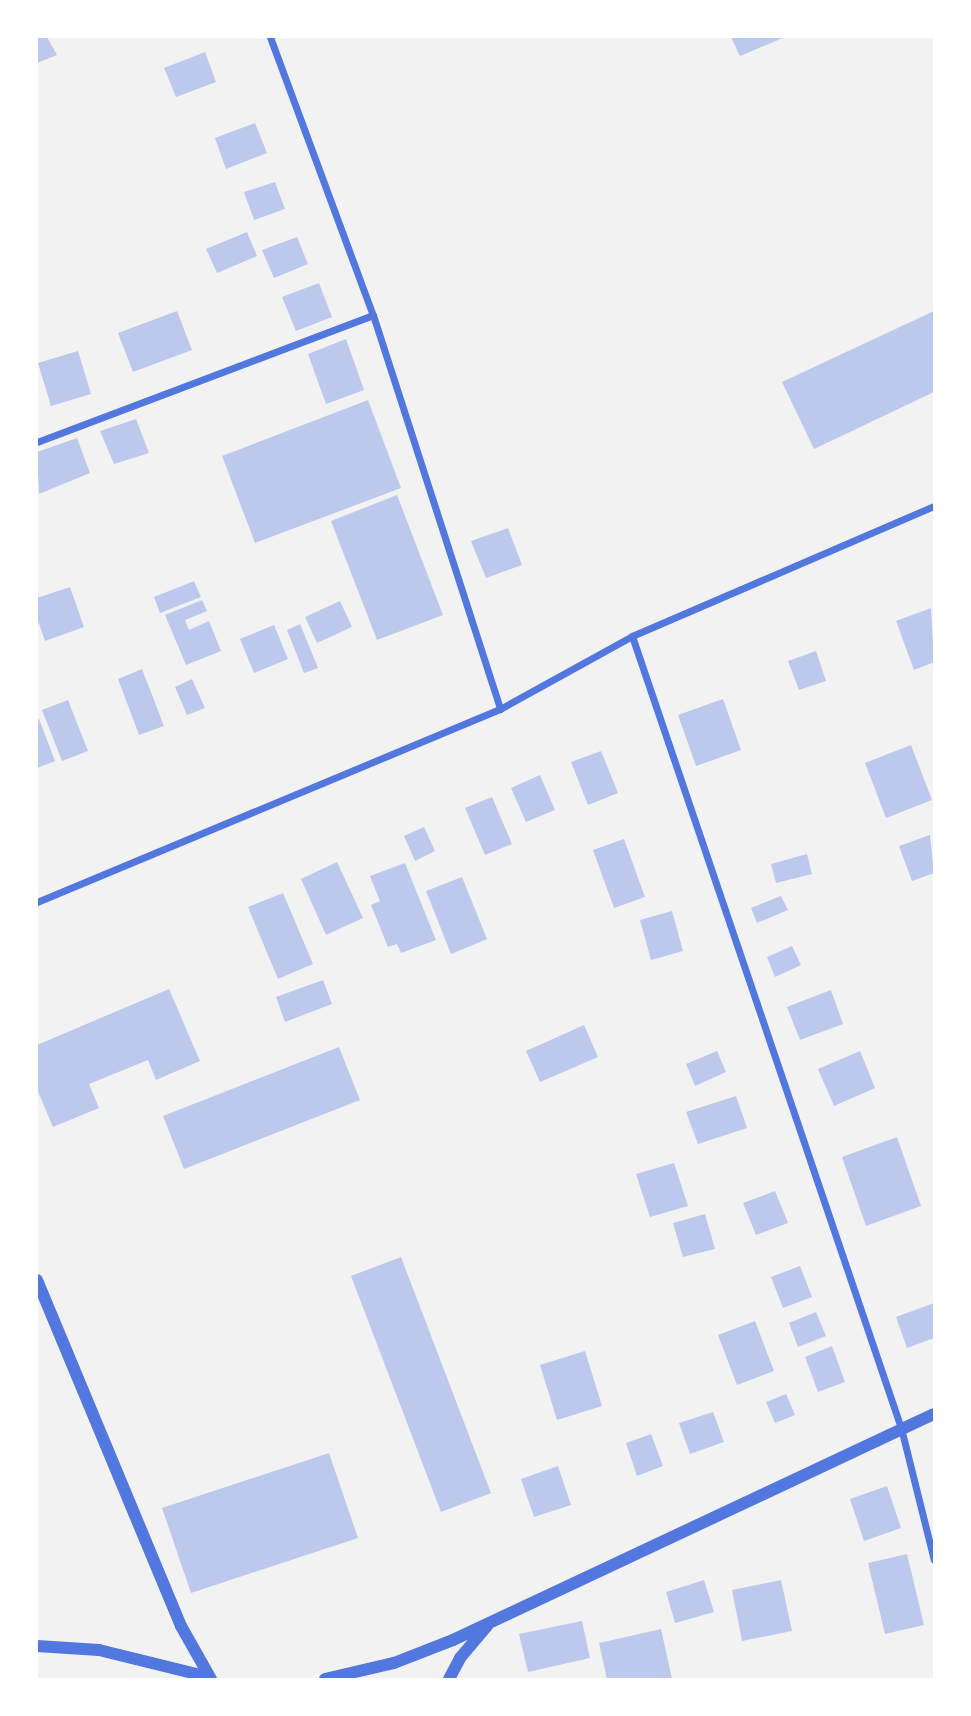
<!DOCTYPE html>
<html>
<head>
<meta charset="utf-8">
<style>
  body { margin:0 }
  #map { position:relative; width:971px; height:1716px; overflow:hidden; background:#f2f2f2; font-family:"IBM Plex Sans",sans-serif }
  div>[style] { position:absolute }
  .building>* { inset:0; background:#bdc9ec }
  .minor>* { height:7px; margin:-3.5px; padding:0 3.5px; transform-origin:3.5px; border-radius:3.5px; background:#5277de }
  .tertiary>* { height:12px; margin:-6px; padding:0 6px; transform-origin:6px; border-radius:6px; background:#5277de }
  span { translate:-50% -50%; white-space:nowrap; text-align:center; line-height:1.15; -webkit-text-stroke:5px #fff; paint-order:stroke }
  .frame { position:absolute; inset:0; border:38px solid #fff; pointer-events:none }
</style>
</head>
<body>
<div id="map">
  <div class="building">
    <i style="clip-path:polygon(37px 37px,47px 37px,57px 55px,37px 63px)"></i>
    <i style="clip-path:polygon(731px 37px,785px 37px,740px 56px)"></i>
    <i style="clip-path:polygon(205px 52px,216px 82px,176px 97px,164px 68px)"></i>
    <i style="clip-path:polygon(255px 123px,267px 153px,226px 169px,215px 138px)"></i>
    <i style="clip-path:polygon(275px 182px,285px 209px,254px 220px,244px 192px)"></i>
    <i style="clip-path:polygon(247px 232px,257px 256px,217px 273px,206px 249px)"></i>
    <i style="clip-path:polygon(297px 237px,308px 264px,274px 278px,262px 250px)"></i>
    <i style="clip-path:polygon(319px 283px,332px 317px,296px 331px,282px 297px)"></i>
    <i style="clip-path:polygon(177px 311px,192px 350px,133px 372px,118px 333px)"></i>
    <i style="clip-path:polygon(934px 311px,934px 392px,814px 449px,782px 382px)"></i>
    <i style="clip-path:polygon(346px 339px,364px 390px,326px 404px,308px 354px)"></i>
    <i style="clip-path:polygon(78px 351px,91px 394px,51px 406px,38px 363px)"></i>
    <i style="clip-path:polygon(368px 400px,401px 488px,255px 543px,222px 456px)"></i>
    <i style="clip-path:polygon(136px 419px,149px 453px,114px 464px,100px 431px)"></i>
    <i style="clip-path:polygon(77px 438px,90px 473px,39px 494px,37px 452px)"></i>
    <i style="clip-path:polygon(397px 495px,443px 615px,377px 640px,331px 521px)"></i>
    <i style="clip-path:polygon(508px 528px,522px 565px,486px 578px,471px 541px)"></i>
    <i style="clip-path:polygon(194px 581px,201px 597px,160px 613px,154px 597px)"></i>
    <i style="clip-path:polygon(70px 587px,84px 627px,45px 641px,37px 618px,37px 598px)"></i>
    <i style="clip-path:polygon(202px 600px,207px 611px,185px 620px,189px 630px,209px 621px,221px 651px,186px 665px,165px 615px)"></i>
    <i style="clip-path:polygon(340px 601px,352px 627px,317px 643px,305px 617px)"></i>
    <i style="clip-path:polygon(931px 608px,934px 662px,914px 670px,896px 621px)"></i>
    <i style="clip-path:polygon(300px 624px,318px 668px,304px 673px,287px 630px)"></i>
    <i style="clip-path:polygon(274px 625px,288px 659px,254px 673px,240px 639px)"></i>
    <i style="clip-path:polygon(816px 651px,826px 681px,799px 690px,788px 661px)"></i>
    <i style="clip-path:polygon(142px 669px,164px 726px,139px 735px,118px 679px)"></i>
    <i style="clip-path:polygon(192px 679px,205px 708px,187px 715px,175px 687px)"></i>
    <i style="clip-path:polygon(723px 699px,741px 750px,696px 766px,678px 715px)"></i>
    <i style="clip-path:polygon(68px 700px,88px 751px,62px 761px,42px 710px)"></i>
    <i style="clip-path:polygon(39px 719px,55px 761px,37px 768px,37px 720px)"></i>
    <i style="clip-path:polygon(911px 745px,932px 800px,886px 818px,865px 763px)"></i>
    <i style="clip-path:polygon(601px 751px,618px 793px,588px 805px,571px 762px)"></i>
    <i style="clip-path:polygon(540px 775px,555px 810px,526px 822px,511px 788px)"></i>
    <i style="clip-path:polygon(492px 797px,512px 844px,485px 855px,465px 808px)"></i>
    <i style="clip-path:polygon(424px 827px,435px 851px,415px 861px,404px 836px)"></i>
    <i style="clip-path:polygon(930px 835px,934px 873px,912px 881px,899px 846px)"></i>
    <i style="clip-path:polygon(624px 839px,645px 897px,614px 908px,593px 850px)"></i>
    <i style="clip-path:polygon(807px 854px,812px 874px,776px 883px,771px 864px)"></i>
    <i style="clip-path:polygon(337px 862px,363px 918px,326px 935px,301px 879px)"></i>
    <i style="clip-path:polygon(405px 863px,436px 940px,401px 953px,397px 944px,388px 947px,371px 905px,380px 901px,370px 876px)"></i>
    <i style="clip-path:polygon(462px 877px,487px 939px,451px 954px,426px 891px)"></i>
    <i style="clip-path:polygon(283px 893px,313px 964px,278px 979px,248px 907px)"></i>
    <i style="clip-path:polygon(781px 896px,788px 910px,757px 923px,751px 908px)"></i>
    <i style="clip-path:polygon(672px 911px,683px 951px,651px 960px,640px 920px)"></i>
    <i style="clip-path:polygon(792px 946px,801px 965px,775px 977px,767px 957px)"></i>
    <i style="clip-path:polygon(323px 980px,332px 1004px,285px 1022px,276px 997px)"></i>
    <i style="clip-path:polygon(169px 989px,200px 1061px,156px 1080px,148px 1060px,89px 1084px,99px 1108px,53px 1127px,37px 1089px,37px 1045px)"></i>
    <i style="clip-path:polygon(831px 990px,843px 1024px,800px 1040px,787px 1007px)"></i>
    <i style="clip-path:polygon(584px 1025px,598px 1057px,540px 1082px,526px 1051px)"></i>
    <i style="clip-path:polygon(339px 1047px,360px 1100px,184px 1169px,163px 1116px)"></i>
    <i style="clip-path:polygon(717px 1051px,726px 1072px,695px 1086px,686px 1064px)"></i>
    <i style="clip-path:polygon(860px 1051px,875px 1088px,834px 1106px,818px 1069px)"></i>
    <i style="clip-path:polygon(736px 1096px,747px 1128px,698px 1144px,686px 1112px)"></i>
    <i style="clip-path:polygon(897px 1137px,921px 1206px,866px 1226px,842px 1157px)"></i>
    <i style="clip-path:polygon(674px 1163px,688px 1206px,650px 1217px,636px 1174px)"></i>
    <i style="clip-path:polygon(775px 1191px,788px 1223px,756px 1235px,743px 1203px)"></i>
    <i style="clip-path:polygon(705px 1214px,715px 1249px,683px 1257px,673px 1223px)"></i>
    <i style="clip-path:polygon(401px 1257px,491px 1493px,441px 1512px,351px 1276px)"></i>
    <i style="clip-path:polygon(800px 1266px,812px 1297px,783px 1308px,771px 1277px)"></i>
    <i style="clip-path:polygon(934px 1303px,934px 1338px,907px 1348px,896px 1317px)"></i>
    <i style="clip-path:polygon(816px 1312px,826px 1336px,798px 1347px,789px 1323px)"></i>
    <i style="clip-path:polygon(755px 1321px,774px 1371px,737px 1385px,718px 1335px)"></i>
    <i style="clip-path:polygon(832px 1346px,845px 1382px,818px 1392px,805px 1357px)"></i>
    <i style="clip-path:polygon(585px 1351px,602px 1406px,557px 1420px,540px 1365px)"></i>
    <i style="clip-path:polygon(786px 1394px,795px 1415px,775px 1423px,766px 1402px)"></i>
    <i style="clip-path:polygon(713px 1412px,724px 1442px,690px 1454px,679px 1423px)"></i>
    <i style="clip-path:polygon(651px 1434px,663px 1466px,637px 1476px,626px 1443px)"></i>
    <i style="clip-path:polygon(329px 1453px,358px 1538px,191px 1593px,162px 1508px)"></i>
    <i style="clip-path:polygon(558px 1466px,571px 1505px,534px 1517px,521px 1479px)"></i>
    <i style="clip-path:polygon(887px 1486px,901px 1528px,864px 1541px,850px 1499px)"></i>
    <i style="clip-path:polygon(907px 1554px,924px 1625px,885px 1634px,868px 1563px)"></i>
    <i style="clip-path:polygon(704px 1580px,714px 1612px,675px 1623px,666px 1592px)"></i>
    <i style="clip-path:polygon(781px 1580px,792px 1631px,742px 1641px,732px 1590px)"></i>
    <i style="clip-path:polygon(582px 1621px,590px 1658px,528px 1672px,519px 1634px)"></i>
    <i style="clip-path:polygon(661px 1629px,672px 1679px,607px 1679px,599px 1643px)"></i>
  </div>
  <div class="minor">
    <i style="left:270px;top:37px;width:296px;rotate:69.7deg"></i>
    <i style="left:373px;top:315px;width:414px;rotate:72.1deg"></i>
    <i style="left:37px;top:442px;width:359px;rotate:-20.7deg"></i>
    <i style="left:632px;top:636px;width:836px;rotate:71.24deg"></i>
    <i style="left:901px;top:1428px;width:136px;rotate:76deg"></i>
    <i style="left:37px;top:902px;width:502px;rotate:-22.63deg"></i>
    <i style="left:500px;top:709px;width:151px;rotate:-28.9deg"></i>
    <i style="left:632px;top:636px;width:329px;rotate:-23.3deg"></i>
  </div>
  <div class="tertiary">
    <i style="left:37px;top:1280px;width:375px;rotate:67.4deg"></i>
    <i style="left:181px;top:1626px;width:61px;rotate:60.5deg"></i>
    <i style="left:37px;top:1646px;width:62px;rotate:3.7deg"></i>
    <i style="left:99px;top:1650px;width:113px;rotate:13.8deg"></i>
    <i style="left:325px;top:1679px;width:71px;rotate:-13.1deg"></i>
    <i style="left:394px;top:1663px;width:63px;rotate:-21.3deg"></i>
    <i style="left:453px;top:1640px;width:531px;rotate:-25.17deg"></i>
    <i style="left:449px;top:1679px;width:24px;rotate:-62deg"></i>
    <i style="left:460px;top:1658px;width:42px;rotate:-49.8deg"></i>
  </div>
  <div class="frame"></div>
</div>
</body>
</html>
